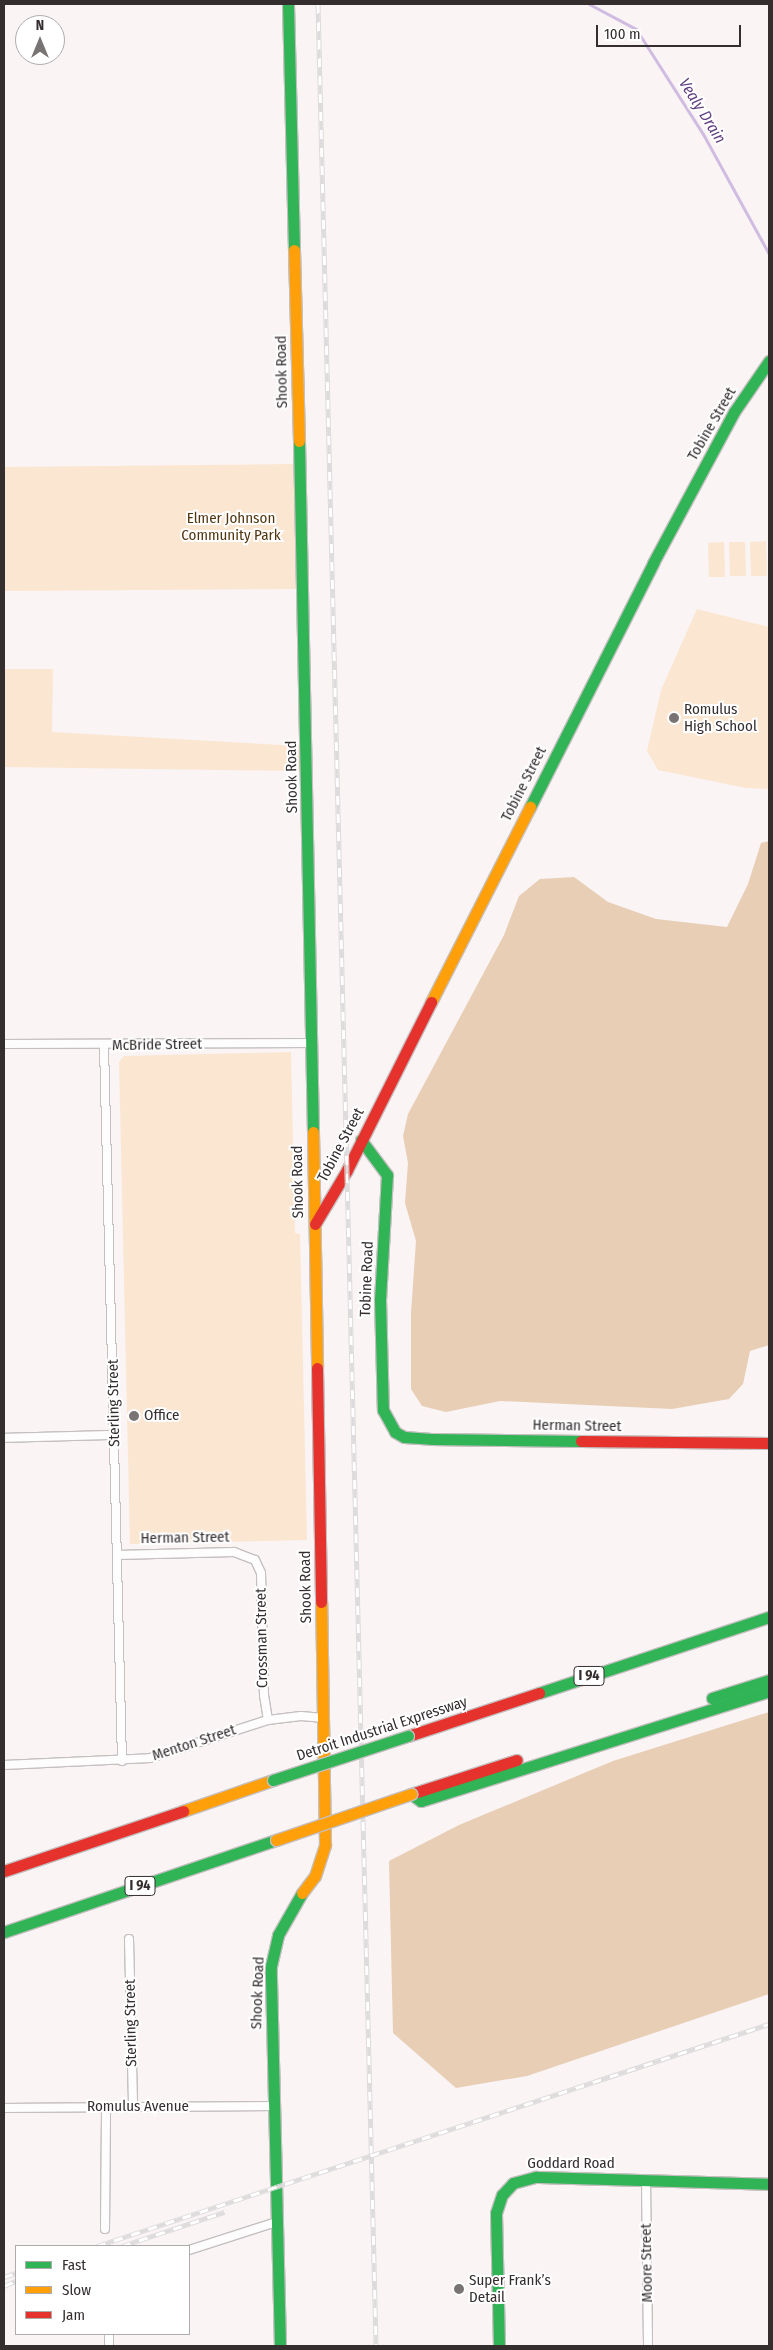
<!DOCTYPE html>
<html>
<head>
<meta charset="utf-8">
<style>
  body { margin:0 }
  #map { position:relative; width:773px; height:2350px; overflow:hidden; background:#faf4f5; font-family:"Fira Sans Condensed",sans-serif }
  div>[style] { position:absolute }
  .green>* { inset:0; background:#fbe6d1 }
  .forest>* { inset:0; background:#e7ceb4 }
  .stream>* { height:3px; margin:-1.5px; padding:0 1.5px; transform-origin:1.5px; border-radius:1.5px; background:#d0bce1 }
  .roads { filter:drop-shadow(1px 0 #c5bfc0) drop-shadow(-1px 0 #c5bfc0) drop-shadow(0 1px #c5bfc0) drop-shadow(0 -1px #c5bfc0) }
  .street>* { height:8px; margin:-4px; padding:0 4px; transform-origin:4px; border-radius:4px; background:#fefdfe }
  .fast>* { height:11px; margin:-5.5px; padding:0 5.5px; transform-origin:5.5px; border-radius:5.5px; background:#30b455 }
  .slow>* { height:11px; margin:-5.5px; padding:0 5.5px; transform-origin:5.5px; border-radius:5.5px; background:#ff9f0a }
  .jam>* { height:11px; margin:-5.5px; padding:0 5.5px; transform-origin:5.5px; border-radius:5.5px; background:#e5322d }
  .rail>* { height:5px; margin-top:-2.5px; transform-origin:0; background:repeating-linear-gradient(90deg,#fff 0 9px,#dddbdc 0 18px); box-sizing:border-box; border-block:1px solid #dddbdc }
  .bridges { filter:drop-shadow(1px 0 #c5bfc0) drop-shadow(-1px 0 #c5bfc0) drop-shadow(0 1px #c5bfc0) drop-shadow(0 -1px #c5bfc0) }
  .fast-bridge>* { height:11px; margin:-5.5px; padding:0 5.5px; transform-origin:5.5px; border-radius:5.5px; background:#30b455 }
  .slow-bridge>* { height:11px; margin:-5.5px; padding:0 5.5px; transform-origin:5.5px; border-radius:5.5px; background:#ff9f0a }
  .dots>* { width:14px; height:14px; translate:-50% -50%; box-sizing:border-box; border:2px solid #fff; border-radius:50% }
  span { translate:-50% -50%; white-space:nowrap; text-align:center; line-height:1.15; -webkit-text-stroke:4px #fff; paint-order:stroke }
  .shield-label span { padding:1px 4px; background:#fff; border:1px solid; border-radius:4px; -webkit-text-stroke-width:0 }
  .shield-label { font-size:14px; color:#352e2f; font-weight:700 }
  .street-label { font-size:15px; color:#352e2f }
  .park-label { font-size:15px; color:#523610 }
  .poi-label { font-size:15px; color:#352e2f }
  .left { translate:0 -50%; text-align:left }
  .water-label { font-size:16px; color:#613e7f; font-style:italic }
  .frame { position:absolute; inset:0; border:5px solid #352e2f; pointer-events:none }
  .legend { position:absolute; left:15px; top:2245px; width:175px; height:90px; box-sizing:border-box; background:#fff; border:1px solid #aeabac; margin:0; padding:6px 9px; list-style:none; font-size:15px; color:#352e2f }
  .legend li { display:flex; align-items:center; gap:10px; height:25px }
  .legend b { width:25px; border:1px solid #aeabac }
  .north { position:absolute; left:15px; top:15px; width:50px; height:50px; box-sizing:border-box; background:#fff; border:1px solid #aeabac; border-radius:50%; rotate:0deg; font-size:14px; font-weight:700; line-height:20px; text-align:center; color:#352e2f }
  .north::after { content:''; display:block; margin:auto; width:18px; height:22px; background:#7a7374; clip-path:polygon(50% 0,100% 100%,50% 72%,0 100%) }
  .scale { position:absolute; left:596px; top:25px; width:145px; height:22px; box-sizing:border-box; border:2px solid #352e2f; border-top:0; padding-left:6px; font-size:15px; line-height:18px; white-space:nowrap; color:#352e2f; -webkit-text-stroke:4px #fff; paint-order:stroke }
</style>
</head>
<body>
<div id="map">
  <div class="green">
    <i style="clip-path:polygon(294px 464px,297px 589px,4px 591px,4px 467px)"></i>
    <i style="clip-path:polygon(766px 541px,767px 576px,751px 576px,750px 542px)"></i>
    <i style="clip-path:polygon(724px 542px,725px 577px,709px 577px,708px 543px)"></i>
    <i style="clip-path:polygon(729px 542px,745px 542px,746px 576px,730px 576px)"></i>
    <i style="clip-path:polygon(697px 609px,769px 627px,769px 789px,746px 788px,658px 770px,647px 751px,661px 690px)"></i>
    <i style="clip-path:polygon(4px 669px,53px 669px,52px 732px,300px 746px,301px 771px,4px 767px)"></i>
    <i style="clip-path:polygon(291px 1052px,295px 1233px,300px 1234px,307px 1540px,130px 1544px,119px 1062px,124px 1056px)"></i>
  </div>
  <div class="forest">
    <i style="clip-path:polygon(769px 841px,769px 1345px,750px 1351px,743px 1384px,729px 1399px,672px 1409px,500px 1401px,446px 1412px,422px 1406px,411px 1389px,411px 1313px,416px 1241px,405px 1203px,408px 1163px,403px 1136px,408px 1114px,504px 935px,519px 896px,540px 879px,574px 877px,608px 902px,656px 919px,727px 927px,748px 884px,761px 843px)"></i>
    <i style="clip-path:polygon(769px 1712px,769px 1994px,527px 2076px,456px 2088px,393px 2033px,389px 1861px,459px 1825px,613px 1761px)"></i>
  </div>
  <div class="stream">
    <i style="left:589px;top:4px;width:53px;rotate:28deg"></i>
    <i style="left:636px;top:29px;width:125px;rotate:57.5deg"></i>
    <i style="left:703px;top:134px;width:137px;rotate:61.2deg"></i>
  </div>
  <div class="roads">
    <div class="street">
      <i style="left:4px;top:1044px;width:307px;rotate:-0.2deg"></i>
      <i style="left:104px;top:1045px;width:716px;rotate:88.56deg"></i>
      <i style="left:4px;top:1438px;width:110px;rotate:-1.6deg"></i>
      <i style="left:117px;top:1555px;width:117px;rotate:-1.5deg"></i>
      <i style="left:234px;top:1552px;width:22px;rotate:21deg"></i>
      <i style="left:255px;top:1560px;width:14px;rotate:65deg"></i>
      <i style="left:261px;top:1573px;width:122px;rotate:88.6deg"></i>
      <i style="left:264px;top:1695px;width:25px;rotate:81deg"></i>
      <i style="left:4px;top:1765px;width:146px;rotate:-2.7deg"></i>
      <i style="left:150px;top:1758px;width:124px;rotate:-17.9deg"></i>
      <i style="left:268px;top:1720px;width:33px;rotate:-7deg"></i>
      <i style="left:301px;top:1716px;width:23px;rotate:5deg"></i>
      <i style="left:129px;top:1939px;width:169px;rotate:88.6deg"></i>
      <i style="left:4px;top:2108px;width:269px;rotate:-0.4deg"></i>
      <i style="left:646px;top:2180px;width:166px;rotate:89.3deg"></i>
      <i style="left:105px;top:2229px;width:121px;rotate:-89.5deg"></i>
      <i style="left:189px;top:2250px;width:91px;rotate:-17.8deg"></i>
      <i style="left:109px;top:2334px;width:12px;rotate:90deg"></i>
    </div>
    <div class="fast">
      <i style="left:288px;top:4px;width:246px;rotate:88.6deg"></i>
      <i style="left:299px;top:441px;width:691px;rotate:88.84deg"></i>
      <i style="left:530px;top:807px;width:273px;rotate:-63.2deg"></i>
      <i style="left:653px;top:563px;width:171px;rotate:-61.8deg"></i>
      <i style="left:734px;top:412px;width:62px;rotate:-55.5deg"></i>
      <i style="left:361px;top:1140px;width:44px;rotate:53.4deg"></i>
      <i style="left:387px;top:1175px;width:124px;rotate:93.2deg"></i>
      <i style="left:380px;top:1299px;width:111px;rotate:88.5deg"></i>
      <i style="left:383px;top:1410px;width:25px;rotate:61deg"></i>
      <i style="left:395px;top:1432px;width:10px;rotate:29deg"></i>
      <i style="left:404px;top:1437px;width:27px;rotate:4deg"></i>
      <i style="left:431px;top:1439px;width:150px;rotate:0.8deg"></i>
      <i style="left:539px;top:1693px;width:242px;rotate:-18.3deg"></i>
      <i style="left:712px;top:1698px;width:60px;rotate:-17.5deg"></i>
      <i style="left:411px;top:1794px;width:12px;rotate:35deg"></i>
      <i style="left:421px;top:1801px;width:365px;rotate:-17.5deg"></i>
      <i style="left:4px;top:1932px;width:287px;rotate:-18.7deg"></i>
      <i style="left:280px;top:2346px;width:380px;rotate:-91.4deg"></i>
      <i style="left:271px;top:1966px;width:32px;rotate:-77deg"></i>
      <i style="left:278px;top:1935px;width:48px;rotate:-60.3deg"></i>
      <i style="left:499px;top:2346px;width:133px;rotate:-91.3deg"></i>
      <i style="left:496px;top:2213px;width:19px;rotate:-72deg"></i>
      <i style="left:502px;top:2195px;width:16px;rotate:-47deg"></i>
      <i style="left:513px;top:2183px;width:24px;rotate:-15deg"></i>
      <i style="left:536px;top:2177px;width:233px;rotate:1.7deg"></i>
    </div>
    <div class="slow">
      <i style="left:294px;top:250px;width:191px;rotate:88.5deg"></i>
      <i style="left:431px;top:1002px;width:219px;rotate:-63.1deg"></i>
      <i style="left:313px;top:1132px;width:236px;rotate:89deg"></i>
      <i style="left:183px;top:1811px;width:95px;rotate:-19deg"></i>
      <i style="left:302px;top:1893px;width:21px;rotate:-53deg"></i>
      <i style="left:315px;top:1876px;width:33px;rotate:-72deg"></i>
      <i style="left:325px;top:1845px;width:243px;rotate:-90.9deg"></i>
    </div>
    <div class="jam">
      <i style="left:315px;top:1224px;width:63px;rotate:-59.3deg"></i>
      <i style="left:347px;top:1170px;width:188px;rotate:-63.4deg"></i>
      <i style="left:317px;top:1368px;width:234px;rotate:89deg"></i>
      <i style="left:581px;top:1441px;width:188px;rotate:0.6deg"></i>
      <i style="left:408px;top:1736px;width:138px;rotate:-18.2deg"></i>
      <i style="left:411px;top:1794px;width:111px;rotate:-17.8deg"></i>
      <i style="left:4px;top:1871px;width:189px;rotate:-18.5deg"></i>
    </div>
  </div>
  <div class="rail">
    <i style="left:318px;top:4px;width:2343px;rotate:88.58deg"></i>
    <i style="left:97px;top:2246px;width:708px;rotate:-18.28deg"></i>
    <i style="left:122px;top:2246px;width:108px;rotate:-18.4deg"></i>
    <i style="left:4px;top:2277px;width:13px;rotate:-18deg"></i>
    <i style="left:4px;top:2286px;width:13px;rotate:-23deg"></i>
  </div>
  <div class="bridges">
    <div class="fast-bridge">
      <i style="left:273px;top:1780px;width:142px;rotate:-18.1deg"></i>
    </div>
    <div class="slow-bridge">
      <i style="left:276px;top:1840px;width:143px;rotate:-18.8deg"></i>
    </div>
  </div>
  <div class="dots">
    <i style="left:674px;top:718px;background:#7a7374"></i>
    <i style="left:134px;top:1416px;background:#7a7374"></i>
    <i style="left:459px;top:2289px;background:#7a7374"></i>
  </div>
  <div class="shield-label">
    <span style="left:589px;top:1676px">I 94</span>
    <span style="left:140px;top:1886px">I 94</span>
  </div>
  <div class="street-label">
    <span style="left:282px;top:372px;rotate:-91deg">Shook Road</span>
    <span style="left:712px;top:424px;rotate:-60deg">Tobine Street</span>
    <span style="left:292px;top:777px;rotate:-91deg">Shook Road</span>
    <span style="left:524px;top:784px;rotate:-63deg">Tobine Street</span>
    <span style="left:157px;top:1045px;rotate:-1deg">McBride Street</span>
    <span style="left:341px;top:1145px;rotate:-62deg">Tobine Street</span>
    <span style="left:298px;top:1182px;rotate:-91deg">Shook Road</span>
    <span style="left:367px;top:1279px;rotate:-88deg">Tobine Road</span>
    <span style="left:114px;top:1403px;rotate:-91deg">Sterling Street</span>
    <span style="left:577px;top:1426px;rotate:1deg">Herman Street</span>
    <span style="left:185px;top:1538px;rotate:-1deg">Herman Street</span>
    <span style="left:306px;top:1587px;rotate:-91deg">Shook Road</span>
    <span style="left:262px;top:1638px;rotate:-91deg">Crossman Street</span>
    <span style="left:382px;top:1729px;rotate:-18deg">Detroit Industrial Expressway</span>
    <span style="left:194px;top:1743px;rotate:-18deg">Menton Street</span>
    <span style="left:258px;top:1993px;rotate:-88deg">Shook Road</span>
    <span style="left:131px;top:2023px;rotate:-91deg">Sterling Street</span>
    <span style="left:138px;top:2107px">Romulus Avenue</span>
    <span style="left:571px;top:2164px">Goddard Road</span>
    <span style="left:647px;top:2263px;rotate:-91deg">Moore Street</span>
  </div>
  <div class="park-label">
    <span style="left:231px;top:527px">Elmer Johnson<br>Community Park</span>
  </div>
  <div class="poi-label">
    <span class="left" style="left:684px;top:718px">Romulus<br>High School</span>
    <span class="left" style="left:144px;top:1416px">Office</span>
    <span class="left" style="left:469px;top:2289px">Super Frank’s<br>Detail</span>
  </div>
  <div class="water-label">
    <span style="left:702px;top:111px;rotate:58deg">Vealy Drain</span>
  </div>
  <div class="frame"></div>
  <ul class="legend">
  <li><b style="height:6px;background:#30b455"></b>Fast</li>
  <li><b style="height:6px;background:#ff9f0a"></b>Slow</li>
  <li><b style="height:6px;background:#e5322d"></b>Jam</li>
  </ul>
  <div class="north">N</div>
  <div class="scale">100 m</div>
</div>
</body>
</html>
